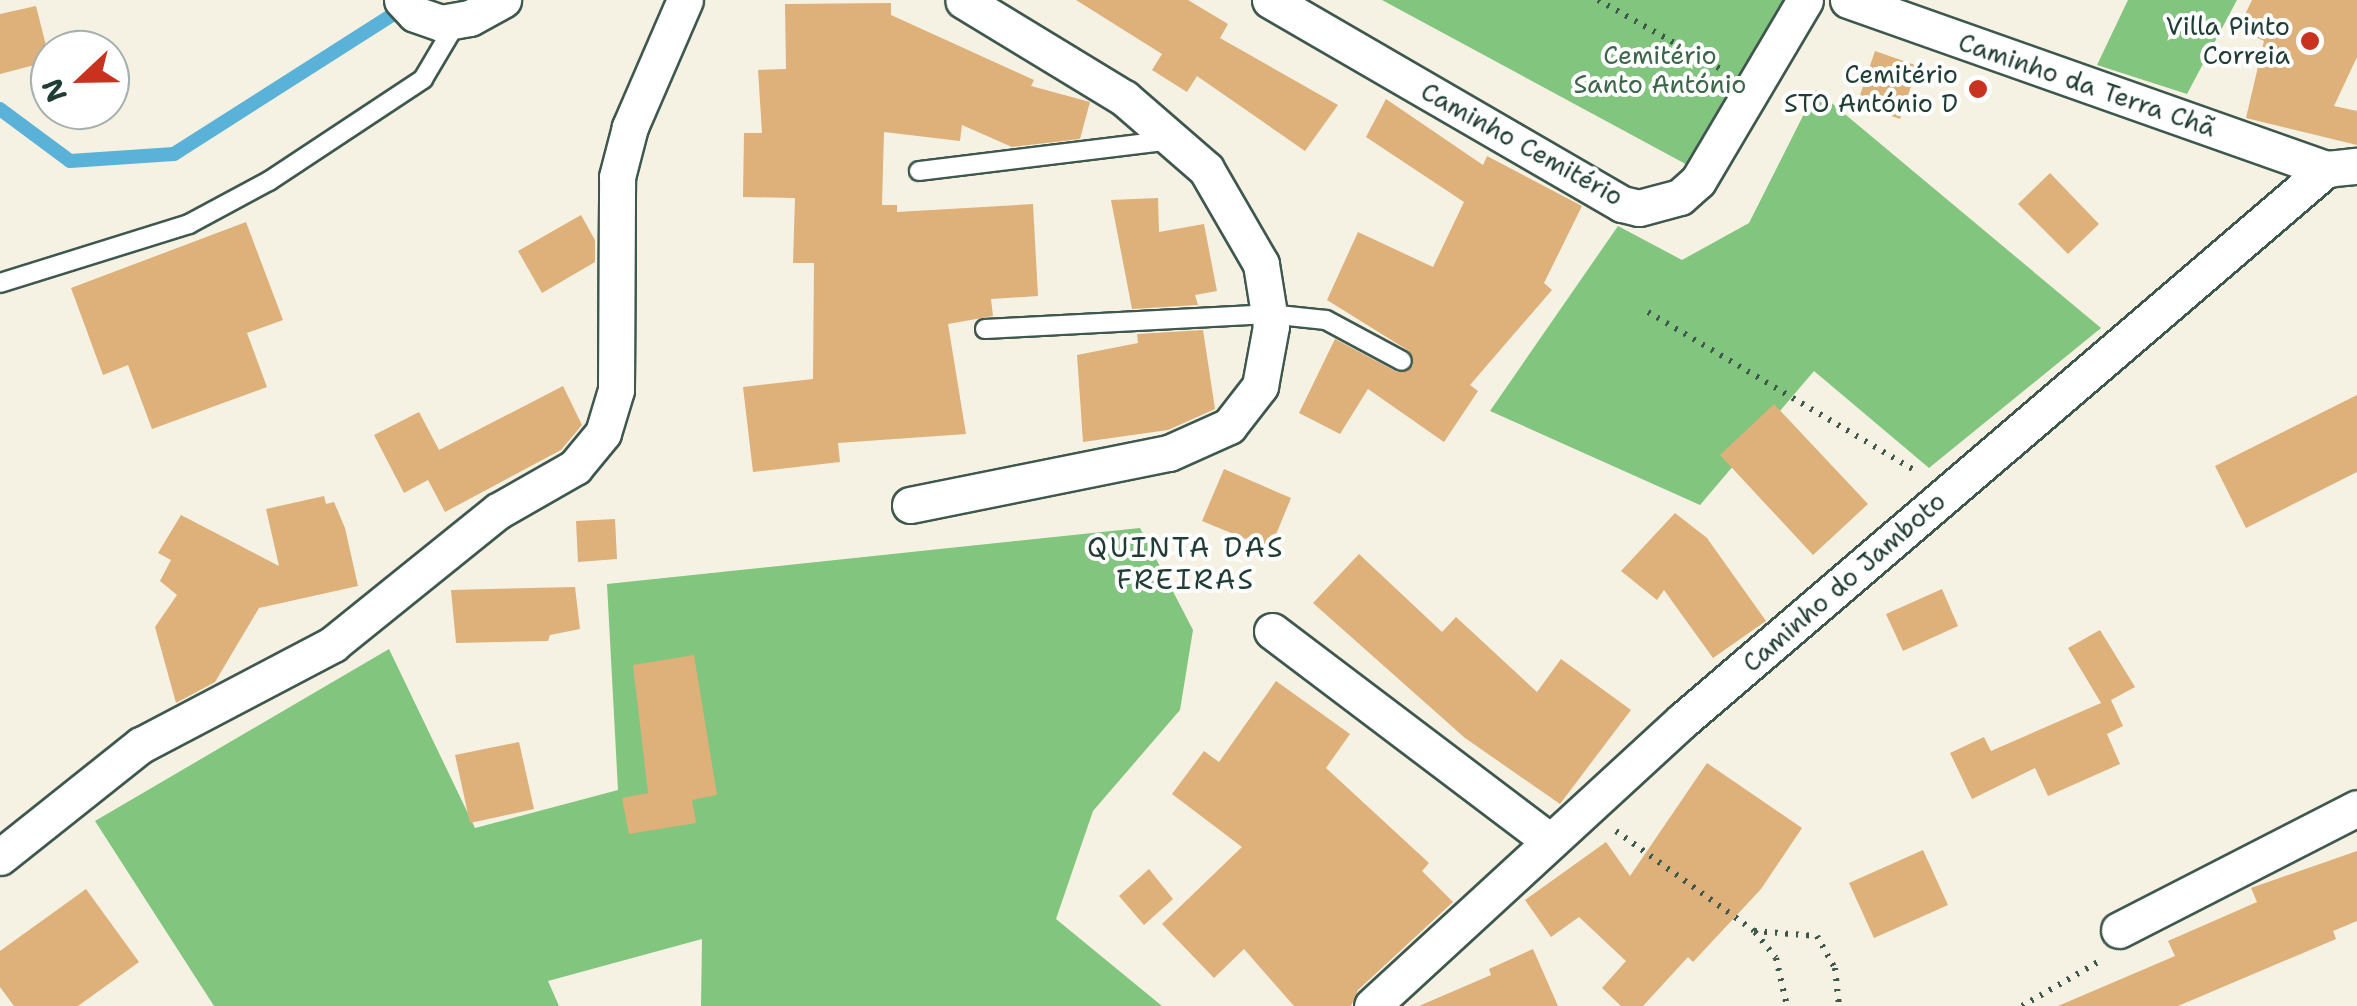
<!DOCTYPE html>
<html>
<head>
<meta charset="utf-8">
<style>
  body { margin:0 }
  #map { position:relative; width:2357px; height:1006px; overflow:hidden; background:#f6f2e3; font-family:"Shantell Sans",sans-serif }
  div>[style] { position:absolute }
  .green>* { inset:0; background:#81c57f }
  .stream>* { height:14px; margin:-7px; padding:0 7px; transform-origin:7px; border-radius:7px; background:#5bb2d8 }
  .building>* { inset:0; background:#deb07a }
  .path>* { height:6px; margin-top:-3px; transform-origin:0; background:repeating-linear-gradient(90deg,#3f584e 0 2.5px,transparent 0 10.5px) }
  .roads { filter:drop-shadow(2px 0 #3f584e) drop-shadow(-2px 0 #3f584e) drop-shadow(0 2px #3f584e) drop-shadow(0 -2px #3f584e) }
  .lane>* { height:18px; margin:-9px; padding:0 9px; transform-origin:9px; border-radius:9px; background:#fff }
  .street>* { height:35px; margin:-17.5px; padding:0 17.5px; transform-origin:17.5px; border-radius:17.5px; background:#fff }
  .dots>* { width:28px; height:28px; translate:-50% -50%; box-sizing:border-box; border:5px solid #fff; border-radius:50% }
  span { translate:-50% -50%; white-space:nowrap; text-align:center; line-height:1.15; -webkit-text-stroke:8px #fff; paint-order:stroke }
  .poi-label { font-size:25px; color:#1f3d34 }
  .right { translate:-100% -50%; text-align:right }
  .park-label { font-size:25px; color:#3c664a }
  .street-label { font-size:25px; color:#1f3d34 }
  .neighbourhood-label { font-size:28px; color:#1f3d34; letter-spacing:2.5px }
  .north { position:absolute; left:30px; top:30px; width:100px; height:100px; box-sizing:border-box; background:#fff; border:2px solid #a5b1ae; border-radius:50%; rotate:248deg; font-size:28px; font-weight:700; line-height:40px; text-align:center; color:#1f3d34 }
  .north::after { content:''; display:block; margin:auto; width:35px; height:45px; background:#c8321e; clip-path:polygon(50% 0,100% 100%,50% 72%,0 100%) }
</style>
</head>
<body>
<div id="map">
  <div class="green">
    <i style="clip-path:polygon(1382px 0,1784px 0,1693px 168px)"></i>
    <i style="clip-path:polygon(2128px 0,2237px 0,2187px 94px,2097px 65px)"></i>
    <i style="clip-path:polygon(1816px 90px,2101px 328px,1929px 468px,1814px 371px,1700px 505px,1490px 411px,1618px 226px,1682px 260px,1749px 223px)"></i>
    <i style="clip-path:polygon(1140px 528px,1193px 630px,1180px 710px,1093px 811px,1056px 919px,1162px 1006px,701px 1006px,702px 939px,548px 981px,559px 1006px,214px 1006px,95px 821px,389px 649px,475px 828px,618px 790px,607px 584px)"></i>
  </div>
  <div class="stream">
    <i style="left:0;top:109px;width:87px;rotate:36.6deg"></i>
    <i style="left:70px;top:161px;width:104px;rotate:-3.9deg"></i>
    <i style="left:174px;top:154px;width:277px;rotate:-32.5deg"></i>
  </div>
  <div class="building">
    <i style="clip-path:polygon(1076px 0,1188px 0,1228px 24px,1220px 38px,1338px 105px,1305px 151px,1197px 76px,1187px 92px,1152px 70px,1162px 54px)"></i>
    <i style="clip-path:polygon(2252px 0,2357px 0,2357px 57px,2334px 106px,2357px 111px,2357px 145px,2246px 118px,2264px 41px,2238px 29px)"></i>
    <i style="clip-path:polygon(891px 3px,891px 15px,1034px 80px,1031px 86px,1090px 102px,1080px 139px,1012px 147px,962px 125px,960px 141px,884px 132px,882px 205px,897px 205px,897px 212px,1033px 204px,1038px 296px,991px 299px,993px 316px,948px 324px,966px 434px,838px 443px,840px 462px,753px 472px,743px 387px,813px 379px,814px 263px,793px 263px,795px 198px,743px 197px,744px 133px,762px 133px,758px 70px,786px 69px,785px 4px)"></i>
    <i style="clip-path:polygon(36px 6px,50px 61px,0 74px,0 14px)"></i>
    <i style="clip-path:polygon(1875px 51px,1918px 66px,1900px 119px,1857px 104px)"></i>
    <i style="clip-path:polygon(1386px 99px,1483px 165px,1487px 156px,1582px 206px,1544px 283px,1552px 290px,1470px 385px,1478px 391px,1444px 442px,1368px 389px,1340px 434px,1299px 413px,1335px 339px,1397px 372px,1413px 366px,1409px 351px,1327px 300px,1358px 232px,1433px 267px,1464px 202px,1366px 137px)"></i>
    <i style="clip-path:polygon(2050px 173px,2099px 224px,2068px 254px,2018px 204px)"></i>
    <i style="clip-path:polygon(1158px 198px,1159px 232px,1204px 224px,1217px 291px,1195px 295px,1198px 305px,1132px 309px,1111px 200px)"></i>
    <i style="clip-path:polygon(581px 215px,595px 240px,595px 262px,542px 293px,518px 251px)"></i>
    <i style="clip-path:polygon(246px 222px,283px 320px,247px 333px,267px 387px,152px 429px,128px 365px,103px 375px,71px 288px)"></i>
    <i style="clip-path:polygon(1203px 330px,1215px 409px,1168px 430px,1083px 442px,1077px 355px,1138px 343px,1137px 334px)"></i>
    <i style="clip-path:polygon(563px 386px,582px 425px,561px 450px,445px 512px,428px 480px,404px 493px,374px 435px,419px 412px,439px 450px)"></i>
    <i style="clip-path:polygon(2357px 395px,2357px 472px,2246px 528px,2215px 466px)"></i>
    <i style="clip-path:polygon(1774px 404px,1868px 504px,1813px 555px,1720px 455px)"></i>
    <i style="clip-path:polygon(1224px 469px,1291px 498px,1270px 549px,1202px 521px)"></i>
    <i style="clip-path:polygon(324px 496px,326px 504px,334px 502px,345px 528px,358px 586px,259px 608px,215px 682px,176px 703px,155px 627px,177px 595px,160px 581px,171px 560px,158px 553px,181px 515px,279px 566px,266px 509px)"></i>
    <i style="clip-path:polygon(1675px 513px,1707px 538px,1766px 621px,1713px 658px,1664px 590px,1657px 600px,1621px 571px)"></i>
    <i style="clip-path:polygon(615px 519px,617px 559px,578px 562px,576px 521px)"></i>
    <i style="clip-path:polygon(1359px 554px,1442px 632px,1456px 617px,1537px 692px,1561px 659px,1631px 710px,1560px 804px,1465px 738px,1313px 603px)"></i>
    <i style="clip-path:polygon(575px 587px,580px 629px,550px 635px,548px 641px,456px 643px,451px 590px)"></i>
    <i style="clip-path:polygon(1942px 589px,1958px 626px,1903px 651px,1886px 614px)"></i>
    <i style="clip-path:polygon(2100px 630px,2135px 687px,2111px 700px,2123px 726px,2107px 734px,2120px 764px,2048px 796px,2035px 768px,1972px 799px,1950px 753px,1984px 737px,1991px 751px,2101px 703px,2068px 648px)"></i>
    <i style="clip-path:polygon(694px 655px,717px 795px,692px 800px,696px 823px,629px 834px,622px 798px,648px 793px,633px 665px)"></i>
    <i style="clip-path:polygon(1276px 681px,1350px 734px,1326px 768px,1429px 863px,1422px 871px,1453px 902px,1358px 990px,1351px 1006px,1294px 1006px,1244px 949px,1214px 978px,1162px 924px,1242px 847px,1172px 794px,1204px 751px,1219px 762px)"></i>
    <i style="clip-path:polygon(519px 742px,534px 809px,470px 823px,455px 755px)"></i>
    <i style="clip-path:polygon(1707px 763px,1802px 828px,1761px 889px,1693px 962px,1688px 957px,1643px 1006px,1621px 1006px,1602px 988px,1626px 961px,1579px 917px,1551px 937px,1525px 900px,1606px 842px,1630px 876px)"></i>
    <i style="clip-path:polygon(1923px 850px,1948px 905px,1874px 938px,1849px 883px)"></i>
    <i style="clip-path:polygon(2357px 851px,2357px 921px,2333px 931px,2336px 939px,2178px 1006px,2058px 1006px,2175px 956px,2168px 941px,2257px 902px,2251px 888px)"></i>
    <i style="clip-path:polygon(1149px 869px,1173px 899px,1144px 925px,1119px 896px)"></i>
    <i style="clip-path:polygon(86px 889px,139px 962px,78px 1006px,14px 1006px,0 987px,0 951px)"></i>
    <i style="clip-path:polygon(1533px 949px,1558px 1006px,1419px 1006px,1491px 975px,1489px 969px)"></i>
  </div>
  <div class="path">
    <i style="left:1598px;top:0;width:142px;rotate:29.4deg"></i>
    <i style="left:1648px;top:312px;width:309px;rotate:30.7deg"></i>
    <i style="left:1616px;top:831px;width:170px;rotate:35.9deg"></i>
    <i style="left:1754px;top:931px;width:63px;rotate:4.5deg"></i>
    <i style="left:1817px;top:936px;width:37px;rotate:61deg"></i>
    <i style="left:1835px;top:968px;width:38px;rotate:84deg"></i>
    <i style="left:1755px;top:932px;width:33px;rotate:51deg"></i>
    <i style="left:1776px;top:958px;width:49px;rotate:77.1deg"></i>
    <i style="left:2022px;top:1006px;width:88px;rotate:-30.1deg"></i>
  </div>
  <div class="roads">
    <div class="lane">
      <i style="left:919px;top:171px;width:256px;rotate:-7deg"></i>
      <i style="left:0;top:283px;width:198px;rotate:-17.3deg"></i>
      <i style="left:189px;top:224px;width:91px;rotate:-28.3deg"></i>
      <i style="left:269px;top:181px;width:185px;rotate:-33.5deg"></i>
      <i style="left:423px;top:79px;width:69px;rotate:-59.3deg"></i>
      <i style="left:985px;top:329px;width:284px;rotate:-3deg"></i>
      <i style="left:1269px;top:314px;width:57px;rotate:6deg"></i>
      <i style="left:1326px;top:320px;width:86px;rotate:28.3deg"></i>
    </div>
    <div class="street">
      <i style="left:402px;top:0;width:19px;rotate:47deg"></i>
      <i style="left:415px;top:14px;width:28px;rotate:19deg"></i>
      <i style="left:441px;top:23px;width:29px;rotate:-10deg"></i>
      <i style="left:470px;top:18px;width:38px;rotate:-29deg"></i>
      <i style="left:1270px;top:0;width:407px;rotate:30.1deg"></i>
      <i style="left:1622px;top:204px;width:17px;rotate:13deg"></i>
      <i style="left:1639px;top:208px;width:42px;rotate:-15deg"></i>
      <i style="left:1680px;top:197px;width:24px;rotate:-42deg"></i>
      <i style="left:1698px;top:181px;width:210px;rotate:-59.4deg"></i>
      <i style="left:1848px;top:0;width:507px;rotate:19.47deg"></i>
      <i style="left:2326px;top:169px;width:31px;rotate:-6deg"></i>
      <i style="left:910px;top:505px;width:264px;rotate:-11.4deg"></i>
      <i style="left:1169px;top:453px;width:66px;rotate:-24.2deg"></i>
      <i style="left:1229px;top:426px;width:51px;rotate:-52.2deg"></i>
      <i style="left:1260px;top:386px;width:61px;rotate:-79.6deg"></i>
      <i style="left:1271px;top:326px;width:63px;rotate:-99.2deg"></i>
      <i style="left:1261px;top:264px;width:110px;rotate:-120.1deg"></i>
      <i style="left:1206px;top:169px;width:108px;rotate:-139.1deg"></i>
      <i style="left:1124px;top:98px;width:188px;rotate:-148.7deg"></i>
      <i style="left:1272px;top:631px;width:348px;rotate:37.1deg"></i>
      <i style="left:0;top:857px;width:180px;rotate:-38.5deg"></i>
      <i style="left:141px;top:745px;width:217px;rotate:-27.7deg"></i>
      <i style="left:333px;top:644px;width:212px;rotate:-38.9deg"></i>
      <i style="left:498px;top:511px;width:89px;rotate:-29.7deg"></i>
      <i style="left:575px;top:467px;width:44px;rotate:-50.5deg"></i>
      <i style="left:603px;top:433px;width:45px;rotate:-73.2deg"></i>
      <i style="left:616px;top:390px;width:213px;rotate:-89.7deg"></i>
      <i style="left:617px;top:177px;width:52px;rotate:-75.4deg"></i>
      <i style="left:630px;top:127px;width:138px;rotate:-66.6deg"></i>
      <i style="left:2119px;top:930px;width:267px;rotate:-27.1deg"></i>
      <i style="left:1372px;top:1006px;width:423px;rotate:-42.6deg"></i>
      <i style="left:1683px;top:720px;width:847px;rotate:-40.59deg"></i>
    </div>
  </div>
  <div class="dots">
    <i style="left:2310px;top:41px;background:#c8321e"></i>
    <i style="left:1978px;top:89px;background:#c8321e"></i>
  </div>
  <div class="poi-label">
    <span class="right" style="left:2290px;top:41px">Villa Pinto<br>Correia</span>
    <span class="right" style="left:1958px;top:89px">Cemitério<br>STO António D</span>
  </div>
  <div class="park-label">
    <span style="left:1660px;top:70px">Cemitério<br>Santo António</span>
  </div>
  <div class="street-label">
    <span style="left:2087px;top:85px;rotate:19deg">Caminho da Terra Chã</span>
    <span style="left:1522px;top:144px;rotate:29deg">Caminho Cemitério</span>
    <span style="left:1844px;top:582px;rotate:-41deg">Caminho do Jamboto</span>
  </div>
  <div class="neighbourhood-label">
    <span style="left:1186px;top:563px">QUINTA DAS<br>FREIRAS</span>
  </div>
  <div class="north">N</div>
</div>
</body>
</html>
